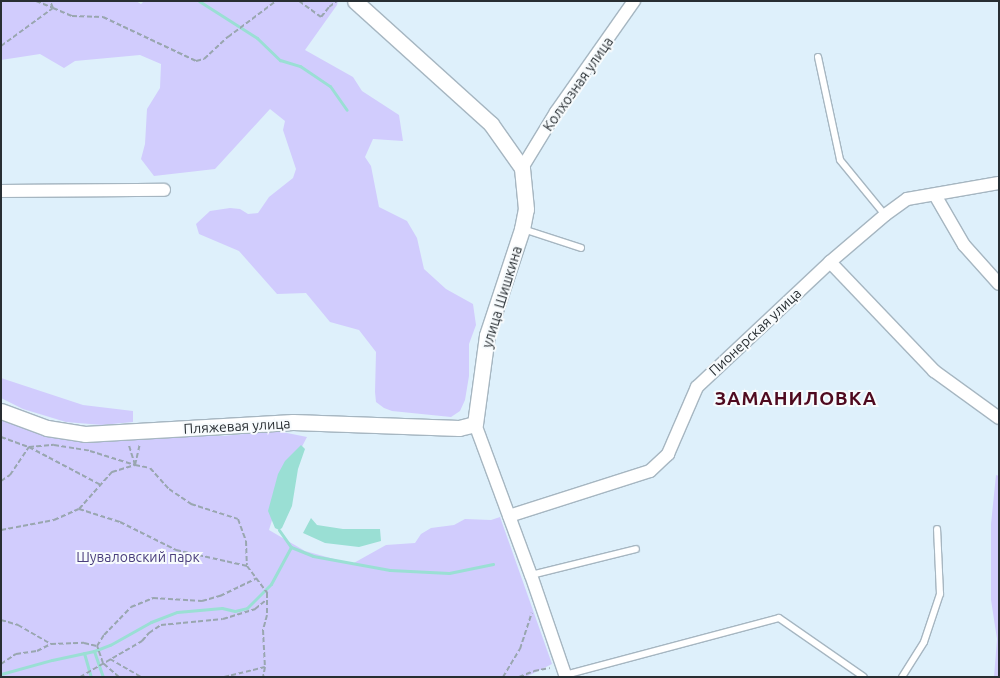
<!DOCTYPE html>
<html>
<head>
<meta charset="utf-8">
<style>
  body { margin:0 }
  #map { position:relative; width:1000px; height:678px; overflow:hidden; background:#def0fb; font-family:Ubuntu,sans-serif }
  div>[style] { position:absolute }
  .green>* { inset:0; background:#d1ccfd }
  .water>* { inset:0; background:#9adfd4 }
  .stream>* { height:3px; margin:-1.5px; padding:0 1.5px; transform-origin:1.5px; border-radius:1.5px; background:#9adfd4 }
  .path>* { height:2px; margin-top:-1px; transform-origin:0; background:repeating-linear-gradient(90deg,#99a6af 0 5px,transparent 0 7.5px) }
  .roads { filter:drop-shadow(1px 0 #a6b6c1) drop-shadow(-1px 0 #a6b6c1) drop-shadow(0 1px #a6b6c1) drop-shadow(0 -1px #a6b6c1) }
  .service>* { height:6px; margin:-3px; padding:0 3px; transform-origin:3px; border-radius:3px; background:#fff }
  .minor>* { height:12px; margin:-6px; padding:0 6px; transform-origin:6px; border-radius:6px; background:#fff }
  .tertiary>* { height:15px; margin:-7.5px; padding:0 7.5px; transform-origin:7.5px; border-radius:7.5px; background:#fff }
  span { translate:-50% -50%; white-space:nowrap; text-align:center; line-height:1.15; -webkit-text-stroke:4px #f7fbfd; paint-order:stroke }
  .street-label { font-size:14px; color:#282e32 }
  .park-label { font-size:14px; color:#4b3f7d }
  .district-label { font-size:19px; color:#4f0a1f; font-weight:700; letter-spacing:1px }
  .frame { position:absolute; inset:0; border:2px solid #282e32; pointer-events:none }
</style>
</head>
<body>
<div id="map">
  <div class="green">
    <i style="clip-path:polygon(1px 1px,136px 1px,141px 4px,144px 1px,338px 1px,337px 5px,305px 50px,353px 77px,362px 91px,399px 115px,403px 141px,373px 139px,365px 157px,371px 166px,379px 207px,407px 221px,417px 238px,424px 269px,446px 289px,473px 304px,476px 325px,469px 344px,469px 376px,465px 400px,460px 411px,451px 417px,392px 411px,384px 408px,376px 402px,375px 392px,376px 352px,359px 330px,330px 322px,306px 293px,277px 294px,239px 251px,199px 234px,196px 224px,210px 211px,230px 208px,240px 209px,248px 214px,258px 213px,269px 197px,293px 178px,296px 169px,283px 130px,285px 121px,270px 109px,215px 169px,154px 176px,141px 159px,145px 144px,147px 109px,160px 88px,161px 64px,140px 55px,75px 61px,64px 68px,40px 54px,1px 60px)"></i>
    <i style="clip-path:polygon(1px 378px,83px 405px,133px 411px,133px 422px,102px 425px,66px 422px,23px 409px,1px 398px)"></i>
    <i style="clip-path:polygon(1px 416px,70px 437px,222px 436px,277px 431px,307px 437px,284px 481px,269px 530px,305px 551px,352px 564px,386px 545px,415px 543px,421px 534px,431px 528px,454px 525px,465px 519px,491px 520px,500px 517px,552px 664px,526px 677px,1px 677px)"></i>
    <i style="clip-path:polygon(996px 475px,999px 476px,999px 677px,994px 677px,997px 639px,991px 600px,991px 524px)"></i>
  </div>
  <div class="water">
    <i style="clip-path:polygon(301px 445px,305px 449px,298px 469px,292px 506px,282px 528px,279px 530px,275px 528px,268px 511px,278px 474px,285px 461px)"></i>
    <i style="clip-path:polygon(311px 518px,317px 525px,343px 529px,380px 529px,381px 541px,359px 547px,325px 543px,303px 533px)"></i>
  </div>
  <div class="stream">
    <i style="left:199px;top:1px;width:69px;rotate:32.5deg"></i>
    <i style="left:257px;top:38px;width:32px;rotate:44deg"></i>
    <i style="left:280px;top:60px;width:21px;rotate:17deg"></i>
    <i style="left:300px;top:66px;width:36px;rotate:34deg"></i>
    <i style="left:330px;top:86px;width:29px;rotate:55deg"></i>
    <i style="left:279px;top:530px;width:21px;rotate:55deg"></i>
    <i style="left:94px;top:651px;width:28px;rotate:71deg"></i>
    <i style="left:84px;top:653px;width:25px;rotate:74deg"></i>
    <i style="left:1px;top:674px;width:53px;rotate:-15.4deg"></i>
    <i style="left:52px;top:660px;width:43px;rotate:-12.1deg"></i>
    <i style="left:94px;top:651px;width:17px;rotate:-21deg"></i>
    <i style="left:110px;top:645px;width:47px;rotate:-29.3deg"></i>
    <i style="left:151px;top:622px;width:28px;rotate:-21deg"></i>
    <i style="left:177px;top:612px;width:45px;rotate:-5.1deg"></i>
    <i style="left:222px;top:608px;width:13px;rotate:13deg"></i>
    <i style="left:235px;top:611px;width:12px;rotate:-14deg"></i>
    <i style="left:247px;top:608px;width:34px;rotate:-45deg"></i>
    <i style="left:271px;top:584px;width:42px;rotate:-61.6deg"></i>
    <i style="left:291px;top:547px;width:24px;rotate:22deg"></i>
    <i style="left:313px;top:556px;width:78px;rotate:10.3deg"></i>
    <i style="left:390px;top:570px;width:59px;rotate:2.9deg"></i>
    <i style="left:449px;top:573px;width:45px;rotate:-11.6deg"></i>
  </div>
  <div class="path">
    <i style="left:36px;top:1px;width:18px;rotate:22deg"></i>
    <i style="left:53px;top:8px;width:8px;rotate:-113deg"></i>
    <i style="left:299px;top:1px;width:27px;rotate:36deg"></i>
    <i style="left:321px;top:17px;width:13px;rotate:-51deg"></i>
    <i style="left:329px;top:7px;width:10px;rotate:-37deg"></i>
    <i style="left:1px;top:46px;width:64px;rotate:-36.2deg"></i>
    <i style="left:53px;top:8px;width:21px;rotate:23deg"></i>
    <i style="left:72px;top:16px;width:31px;rotate:2deg"></i>
    <i style="left:103px;top:17px;width:103px;rotate:25.3deg"></i>
    <i style="left:196px;top:61px;width:8px;rotate:-14deg"></i>
    <i style="left:204px;top:59px;width:33px;rotate:-43deg"></i>
    <i style="left:228px;top:37px;width:60px;rotate:-36.9deg"></i>
    <i style="left:1px;top:437px;width:30px;rotate:20deg"></i>
    <i style="left:29px;top:447px;width:81px;rotate:27.8deg"></i>
    <i style="left:135px;top:465px;width:15px;rotate:11deg"></i>
    <i style="left:150px;top:468px;width:28px;rotate:48deg"></i>
    <i style="left:169px;top:489px;width:27px;rotate:34deg"></i>
    <i style="left:191px;top:504px;width:49px;rotate:17.7deg"></i>
    <i style="left:238px;top:519px;width:23px;rotate:70deg"></i>
    <i style="left:246px;top:541px;width:24px;rotate:88deg"></i>
    <i style="left:1px;top:481px;width:11px;rotate:-34deg"></i>
    <i style="left:10px;top:475px;width:34px;rotate:-56deg"></i>
    <i style="left:29px;top:447px;width:25px;rotate:-5deg"></i>
    <i style="left:54px;top:445px;width:36px;rotate:9deg"></i>
    <i style="left:90px;top:451px;width:47px;rotate:17.3deg"></i>
    <i style="left:135px;top:465px;width:22px;rotate:-77deg"></i>
    <i style="left:79px;top:509px;width:43px;rotate:17.6deg"></i>
    <i style="left:120px;top:522px;width:63px;rotate:26.6deg"></i>
    <i style="left:176px;top:550px;width:73px;rotate:12.7deg"></i>
    <i style="left:247px;top:566px;width:34px;rotate:53deg"></i>
    <i style="left:267px;top:593px;width:22px;rotate:90deg"></i>
    <i style="left:267px;top:615px;width:16px;rotate:105deg"></i>
    <i style="left:263px;top:630px;width:37px;rotate:87deg"></i>
    <i style="left:265px;top:667px;width:10px;rotate:101deg"></i>
    <i style="left:1px;top:530px;width:54px;rotate:-10.7deg"></i>
    <i style="left:54px;top:520px;width:27px;rotate:-24deg"></i>
    <i style="left:79px;top:509px;width:50px;rotate:-48.3deg"></i>
    <i style="left:112px;top:472px;width:24px;rotate:-17deg"></i>
    <i style="left:135px;top:465px;width:21px;rotate:-107deg"></i>
    <i style="left:1px;top:620px;width:18px;rotate:16deg"></i>
    <i style="left:18px;top:625px;width:38px;rotate:30deg"></i>
    <i style="left:110px;top:659px;width:36px;rotate:30deg"></i>
    <i style="left:1px;top:664px;width:18px;rotate:-34deg"></i>
    <i style="left:16px;top:654px;width:21px;rotate:-8deg"></i>
    <i style="left:37px;top:651px;width:16px;rotate:-27deg"></i>
    <i style="left:51px;top:644px;width:33px;rotate:-2deg"></i>
    <i style="left:84px;top:643px;width:13px;rotate:13deg"></i>
    <i style="left:80px;top:677px;width:72px;rotate:-30.1deg"></i>
    <i style="left:142px;top:641px;width:11px;rotate:-49deg"></i>
    <i style="left:149px;top:633px;width:14px;rotate:-34deg"></i>
    <i style="left:161px;top:625px;width:62px;rotate:-5.5deg"></i>
    <i style="left:223px;top:619px;width:34px;rotate:-17deg"></i>
    <i style="left:255px;top:609px;width:14px;rotate:-39deg"></i>
    <i style="left:119px;top:677px;width:21px;rotate:-139deg"></i>
    <i style="left:103px;top:663px;width:18px;rotate:-109deg"></i>
    <i style="left:97px;top:646px;width:13px;rotate:-58deg"></i>
    <i style="left:104px;top:635px;width:39px;rotate:-46deg"></i>
    <i style="left:131px;top:607px;width:24px;rotate:-22deg"></i>
    <i style="left:153px;top:598px;width:49px;rotate:3.5deg"></i>
    <i style="left:202px;top:601px;width:19px;rotate:-16deg"></i>
    <i style="left:220px;top:596px;width:41px;rotate:-25.9deg"></i>
    <i style="left:224px;top:677px;width:42px;rotate:-13.7deg"></i>
    <i style="left:503px;top:677px;width:33px;rotate:-59deg"></i>
    <i style="left:520px;top:649px;width:38px;rotate:-72deg"></i>
    <i style="left:519px;top:677px;width:16px;rotate:-22deg"></i>
    <i style="left:534px;top:671px;width:16px;rotate:-11deg"></i>
  </div>
  <div class="roads">
    <div class="service">
      <i style="left:818px;top:57px;width:105px;rotate:77.9deg"></i>
      <i style="left:840px;top:160px;width:71px;rotate:50.7deg"></i>
      <i style="left:523px;top:229px;width:61px;rotate:18.1deg"></i>
      <i style="left:531px;top:575px;width:108px;rotate:-13.9deg"></i>
      <i style="left:565px;top:675px;width:221px;rotate:-14.9deg"></i>
      <i style="left:779px;top:618px;width:103px;rotate:34.8deg"></i>
      <i style="left:902px;top:677px;width:41px;rotate:-57.8deg"></i>
      <i style="left:924px;top:642px;width:51px;rotate:-71.6deg"></i>
      <i style="left:940px;top:594px;width:65px;rotate:-92.6deg"></i>
    </div>
    <div class="minor">
      <i style="left:522px;top:168px;width:66px;rotate:-58.7deg"></i>
      <i style="left:556px;top:112px;width:136px;rotate:-54.9deg"></i>
      <i style="left:1px;top:191px;width:163px;rotate:-0.4deg"></i>
      <i style="left:935px;top:195px;width:58px;rotate:59.9deg"></i>
      <i style="left:964px;top:245px;width:52px;rotate:48.1deg"></i>
      <i style="left:830px;top:262px;width:151px;rotate:46.3deg"></i>
      <i style="left:934px;top:371px;width:80px;rotate:35.9deg"></i>
      <i style="left:475px;top:424px;width:161px;rotate:69.7deg"></i>
      <i style="left:531px;top:575px;width:108px;rotate:71.1deg"></i>
      <i style="left:509px;top:516px;width:148px;rotate:-17.7deg"></i>
      <i style="left:650px;top:471px;width:25px;rotate:-43deg"></i>
      <i style="left:668px;top:454px;width:73px;rotate:-66.6deg"></i>
      <i style="left:697px;top:387px;width:183px;rotate:-43.2deg"></i>
      <i style="left:830px;top:262px;width:72px;rotate:-40.5deg"></i>
      <i style="left:885px;top:215px;width:27px;rotate:-36deg"></i>
      <i style="left:907px;top:199px;width:93px;rotate:-9.9deg"></i>
    </div>
    <div class="tertiary">
      <i style="left:1px;top:411px;width:49px;rotate:20.3deg"></i>
      <i style="left:47px;top:428px;width:38px;rotate:9deg"></i>
      <i style="left:85px;top:434px;width:208px;rotate:-3.3deg"></i>
      <i style="left:293px;top:422px;width:166px;rotate:2.1deg"></i>
      <i style="left:459px;top:428px;width:16px;rotate:-14deg"></i>
      <i style="left:475px;top:424px;width:90px;rotate:-82.3deg"></i>
      <i style="left:487px;top:335px;width:112px;rotate:-71.7deg"></i>
      <i style="left:522px;top:229px;width:20px;rotate:-79deg"></i>
      <i style="left:526px;top:209px;width:41px;rotate:-95.6deg"></i>
      <i style="left:522px;top:168px;width:54px;rotate:-125.2deg"></i>
      <i style="left:491px;top:124px;width:183px;rotate:-137.9deg"></i>
    </div>
  </div>
  <div class="street-label">
    <span style="left:578px;top:84px;rotate:-55deg">Колхозная улица</span>
    <span style="left:502px;top:297px;rotate:-73deg">улица Шишкина</span>
    <span style="left:755px;top:332px;rotate:-43deg">Пионерская улица</span>
    <span style="left:237px;top:426px;rotate:-3deg">Пляжевая улица</span>
  </div>
  <div class="park-label">
    <span style="left:138px;top:557px">Шуваловский парк</span>
  </div>
  <div class="district-label">
    <span style="left:796px;top:399px">ЗАМАНИЛОВКА</span>
  </div>
  <div class="frame"></div>
</div>
</body>
</html>
